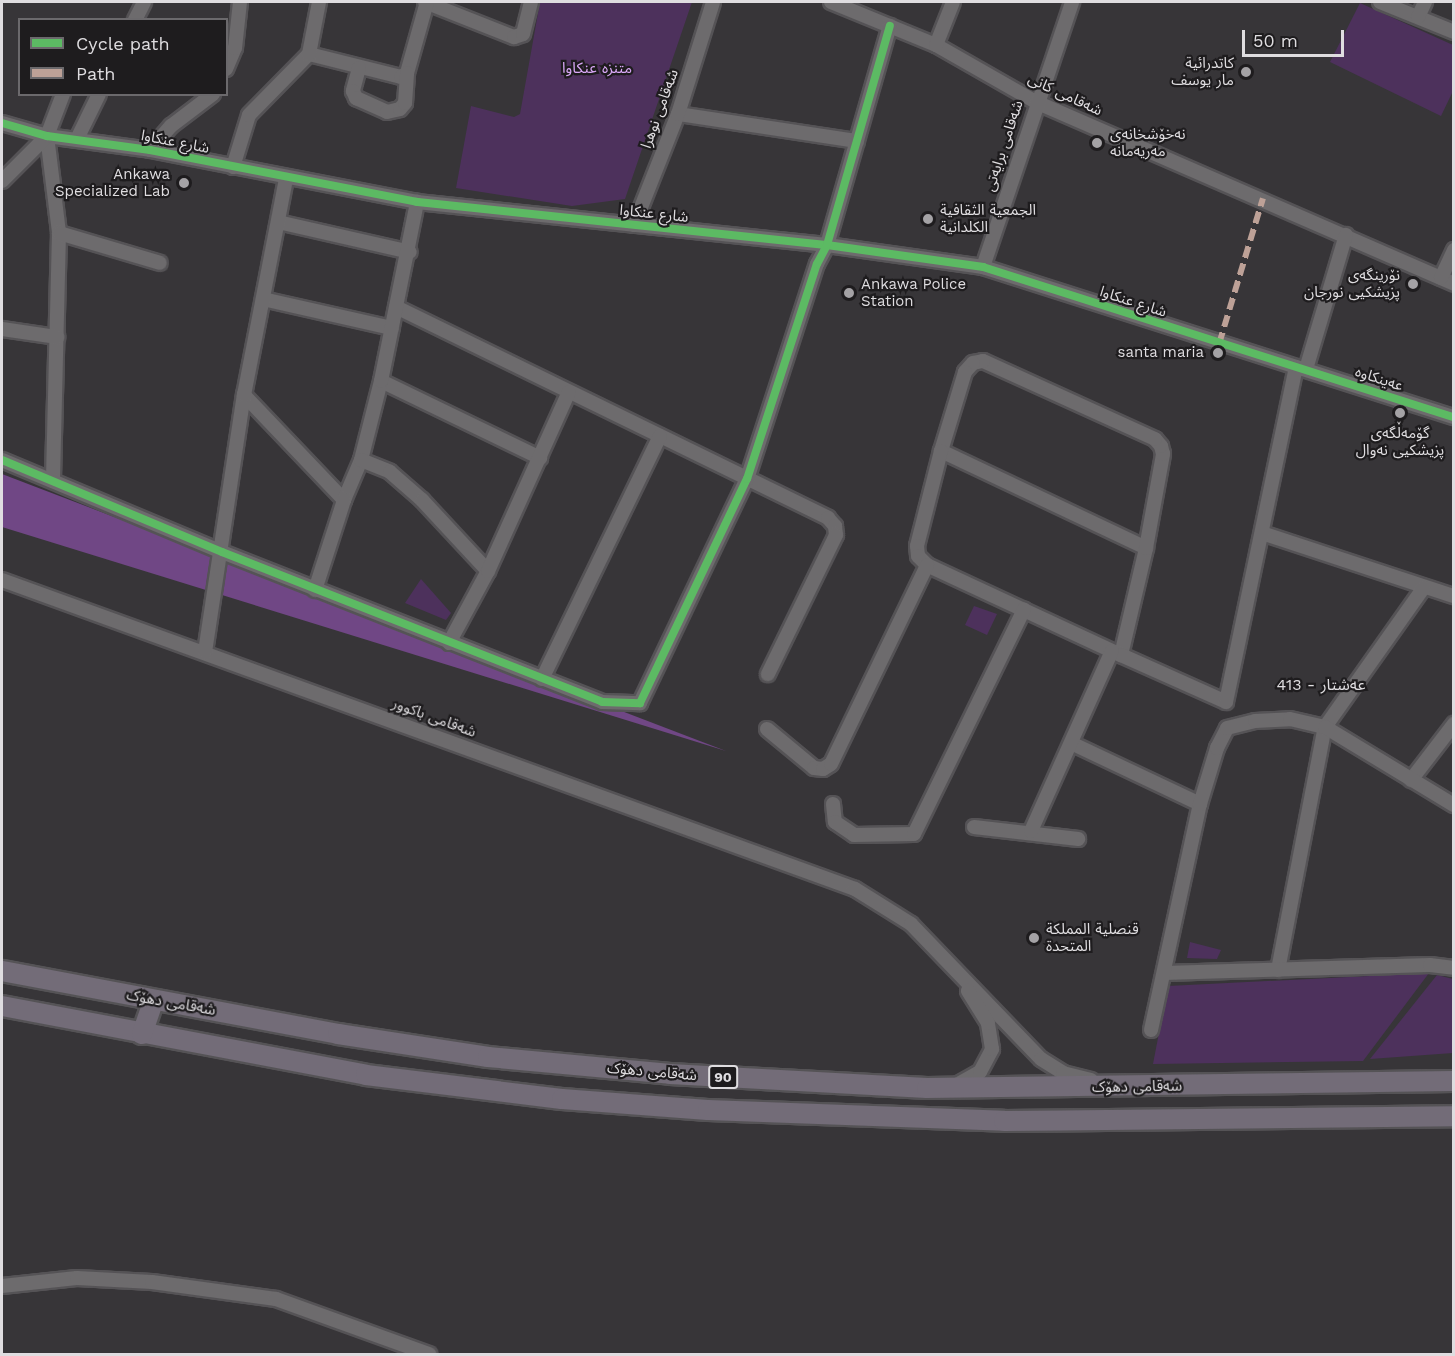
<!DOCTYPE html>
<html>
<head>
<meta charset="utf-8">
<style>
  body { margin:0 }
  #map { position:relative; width:1455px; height:1356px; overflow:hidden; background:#373538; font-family:"Work Sans","Noto Sans Arabic",sans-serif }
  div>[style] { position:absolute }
  .green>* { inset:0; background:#4d315c }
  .forest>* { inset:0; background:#704785 }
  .roads { filter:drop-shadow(2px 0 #555356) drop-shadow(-2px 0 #555356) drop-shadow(0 2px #555356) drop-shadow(0 -2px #555356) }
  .minor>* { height:14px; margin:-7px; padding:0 7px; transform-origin:7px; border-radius:7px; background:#6d6b6d }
  .highway>* { height:20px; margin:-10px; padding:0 10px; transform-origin:10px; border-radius:10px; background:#736c78 }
  .quiet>* { height:6px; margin-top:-3px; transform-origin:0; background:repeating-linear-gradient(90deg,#bda197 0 12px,transparent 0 18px) }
  .cycleway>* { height:8px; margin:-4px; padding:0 4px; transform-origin:4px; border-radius:4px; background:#5cba63 }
  .dots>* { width:16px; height:16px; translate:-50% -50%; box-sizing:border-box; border:3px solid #1e1c1e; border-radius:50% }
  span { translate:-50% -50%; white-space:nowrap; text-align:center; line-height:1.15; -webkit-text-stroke:4.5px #1e1c1e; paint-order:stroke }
  .shield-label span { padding:2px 4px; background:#1e1c1e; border:2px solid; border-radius:4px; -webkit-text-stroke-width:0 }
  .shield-label { font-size:14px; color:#dfdde0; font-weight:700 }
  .poi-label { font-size:15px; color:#dfdde0 }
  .right { translate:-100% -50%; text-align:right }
  .left { translate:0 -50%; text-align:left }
  .park-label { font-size:15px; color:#dba9f8 }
  .street-label { font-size:15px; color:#dfdde0 }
  .neighbourhood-label { font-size:16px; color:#dfdde0 }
  .frame { position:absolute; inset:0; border:3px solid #dfdde0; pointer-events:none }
  .legend { position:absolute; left:18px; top:18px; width:210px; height:78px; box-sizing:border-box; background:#1e1c1e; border:2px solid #6b696c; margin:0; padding:8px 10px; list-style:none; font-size:18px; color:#dfdde0 }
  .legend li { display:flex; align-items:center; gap:12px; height:30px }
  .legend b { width:30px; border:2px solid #6b696c }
  .scale { position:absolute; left:1242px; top:30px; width:102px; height:27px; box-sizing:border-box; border:3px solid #dfdde0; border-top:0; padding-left:8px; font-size:18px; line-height:21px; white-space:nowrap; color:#dfdde0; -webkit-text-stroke:4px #1e1c1e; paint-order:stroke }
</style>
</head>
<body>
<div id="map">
  <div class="green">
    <i style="clip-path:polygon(540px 2px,692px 2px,625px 199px,572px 206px,456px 188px,471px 106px,514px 117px,520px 114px)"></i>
    <i style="clip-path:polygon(1360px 3px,1453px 45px,1453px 91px,1441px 116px,1330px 62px)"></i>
    <i style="clip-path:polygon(421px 579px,451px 613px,446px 620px,405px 603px)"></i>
    <i style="clip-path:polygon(974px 606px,997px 614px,987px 635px,965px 625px)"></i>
    <i style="clip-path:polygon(1190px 942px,1221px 950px,1217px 959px,1187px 958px)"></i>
    <i style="clip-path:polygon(1429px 973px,1363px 1061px,1153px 1064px,1168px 986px)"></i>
    <i style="clip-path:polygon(1437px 975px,1453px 979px,1453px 1053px,1370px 1059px)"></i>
  </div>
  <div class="forest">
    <i style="clip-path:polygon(2px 474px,726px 751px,2px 527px)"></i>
  </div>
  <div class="roads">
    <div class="minor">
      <i style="left:425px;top:2px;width:96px;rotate:21.5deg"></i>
      <i style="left:514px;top:37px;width:9px;rotate:-18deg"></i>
      <i style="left:523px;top:34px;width:33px;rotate:-76deg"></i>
      <i style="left:831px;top:2px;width:113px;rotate:22.3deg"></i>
      <i style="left:936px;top:45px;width:115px;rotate:29.7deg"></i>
      <i style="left:1036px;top:102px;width:456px;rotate:23.5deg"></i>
      <i style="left:1380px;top:2px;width:80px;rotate:22.1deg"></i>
      <i style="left:1418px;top:17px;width:17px;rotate:-65deg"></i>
      <i style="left:135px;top:20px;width:20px;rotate:-63deg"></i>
      <i style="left:936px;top:45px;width:46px;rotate:-68.4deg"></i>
      <i style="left:309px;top:54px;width:95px;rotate:14deg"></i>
      <i style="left:401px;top:77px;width:7px;rotate:-34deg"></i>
      <i style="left:407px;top:73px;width:74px;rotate:-74.3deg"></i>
      <i style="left:359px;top:68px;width:24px;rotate:105deg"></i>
      <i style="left:353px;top:91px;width:8px;rotate:67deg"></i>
      <i style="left:356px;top:98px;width:34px;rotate:24deg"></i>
      <i style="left:387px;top:112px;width:13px;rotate:-13deg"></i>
      <i style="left:400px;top:109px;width:8px;rotate:-50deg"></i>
      <i style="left:405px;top:103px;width:30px;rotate:-86deg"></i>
      <i style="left:226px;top:69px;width:23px;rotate:-67deg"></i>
      <i style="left:235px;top:48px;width:46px;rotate:-83.8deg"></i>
      <i style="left:678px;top:114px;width:181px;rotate:8.6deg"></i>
      <i style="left:2px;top:123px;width:47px;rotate:16.1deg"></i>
      <i style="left:47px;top:136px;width:104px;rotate:7.7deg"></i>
      <i style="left:150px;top:150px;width:272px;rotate:11deg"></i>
      <i style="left:417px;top:202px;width:412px;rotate:6deg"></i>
      <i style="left:827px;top:245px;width:158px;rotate:8deg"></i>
      <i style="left:983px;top:267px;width:494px;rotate:17.7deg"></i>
      <i style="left:47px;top:136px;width:98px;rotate:82.9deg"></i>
      <i style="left:59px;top:233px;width:248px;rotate:91.4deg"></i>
      <i style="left:77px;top:139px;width:50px;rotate:-63.9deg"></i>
      <i style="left:150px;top:150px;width:32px;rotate:-49deg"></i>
      <i style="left:171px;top:126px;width:53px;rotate:-37.3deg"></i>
      <i style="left:233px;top:167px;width:54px;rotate:-72.9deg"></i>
      <i style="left:249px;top:115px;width:86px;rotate:-45.5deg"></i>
      <i style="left:309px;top:54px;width:53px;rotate:-79.1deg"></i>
      <i style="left:2px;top:181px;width:64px;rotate:-45deg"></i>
      <i style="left:47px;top:136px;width:45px;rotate:-69.1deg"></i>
      <i style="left:278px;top:222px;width:135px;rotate:12.8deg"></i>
      <i style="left:634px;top:225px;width:119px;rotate:-68.4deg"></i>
      <i style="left:678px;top:114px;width:117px;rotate:-72.6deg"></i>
      <i style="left:59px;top:233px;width:105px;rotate:16.5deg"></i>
      <i style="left:983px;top:267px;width:280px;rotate:-71.4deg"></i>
      <i style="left:1441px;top:278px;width:31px;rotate:-65deg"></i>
      <i style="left:263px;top:299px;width:132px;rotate:12.7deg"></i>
      <i style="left:396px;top:307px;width:481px;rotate:26deg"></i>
      <i style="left:828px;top:518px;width:11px;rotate:49deg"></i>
      <i style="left:835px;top:526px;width:9px;rotate:84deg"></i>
      <i style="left:836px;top:535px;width:155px;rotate:116.1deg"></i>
      <i style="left:2px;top:329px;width:56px;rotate:8.3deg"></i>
      <i style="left:1306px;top:369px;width:140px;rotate:-73.4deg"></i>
      <i style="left:381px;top:381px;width:177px;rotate:25.8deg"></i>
      <i style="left:244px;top:395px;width:145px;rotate:46.4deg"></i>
      <i style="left:344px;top:500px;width:43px;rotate:-67deg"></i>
      <i style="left:361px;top:460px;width:81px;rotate:-75.8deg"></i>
      <i style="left:381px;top:381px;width:183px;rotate:-78.6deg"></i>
      <i style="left:941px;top:451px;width:227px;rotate:25.3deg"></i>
      <i style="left:2px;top:460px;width:238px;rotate:22.7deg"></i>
      <i style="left:222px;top:552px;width:409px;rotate:21.5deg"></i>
      <i style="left:602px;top:702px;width:38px;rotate:2deg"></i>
      <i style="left:640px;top:703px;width:248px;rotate:-64.5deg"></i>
      <i style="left:747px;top:479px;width:226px;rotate:-72deg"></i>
      <i style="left:817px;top:264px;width:21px;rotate:-62deg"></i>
      <i style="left:827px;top:245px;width:228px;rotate:-74deg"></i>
      <i style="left:361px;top:460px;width:31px;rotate:22deg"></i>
      <i style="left:390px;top:472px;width:43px;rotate:41.2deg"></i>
      <i style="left:422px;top:500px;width:97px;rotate:47.1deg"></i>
      <i style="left:1262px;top:533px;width:202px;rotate:18.2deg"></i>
      <i style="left:2px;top:580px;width:907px;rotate:19.91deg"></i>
      <i style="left:855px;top:889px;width:66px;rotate:32deg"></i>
      <i style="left:911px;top:924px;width:187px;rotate:46.1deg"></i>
      <i style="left:1041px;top:1059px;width:26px;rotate:32deg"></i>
      <i style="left:1063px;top:1073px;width:29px;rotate:14deg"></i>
      <i style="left:315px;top:590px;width:95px;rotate:-72.1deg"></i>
      <i style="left:449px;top:643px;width:82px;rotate:-61.6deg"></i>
      <i style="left:488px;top:571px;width:196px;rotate:-65.7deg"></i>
      <i style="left:205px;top:652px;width:260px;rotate:-81.4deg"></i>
      <i style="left:244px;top:395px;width:221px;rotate:-79deg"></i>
      <i style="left:1121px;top:655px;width:110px;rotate:-76.8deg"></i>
      <i style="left:1146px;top:548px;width:96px;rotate:-79.7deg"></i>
      <i style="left:1163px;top:454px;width:8px;rotate:-104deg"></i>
      <i style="left:1161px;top:446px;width:9px;rotate:-131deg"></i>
      <i style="left:1155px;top:439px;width:189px;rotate:-155.6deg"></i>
      <i style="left:983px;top:361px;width:10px;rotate:169deg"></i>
      <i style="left:973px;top:363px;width:12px;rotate:132deg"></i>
      <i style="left:965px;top:372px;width:83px;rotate:106.9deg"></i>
      <i style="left:941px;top:451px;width:98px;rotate:104.2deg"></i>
      <i style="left:917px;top:546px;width:10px;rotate:84deg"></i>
      <i style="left:918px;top:556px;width:13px;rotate:45deg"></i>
      <i style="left:927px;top:565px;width:214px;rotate:24.9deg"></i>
      <i style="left:1121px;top:655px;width:115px;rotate:24.1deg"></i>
      <i style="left:1226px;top:702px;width:342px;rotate:-78.2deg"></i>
      <i style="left:542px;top:679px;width:270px;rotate:-64.1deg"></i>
      <i style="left:767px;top:729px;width:61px;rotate:39.7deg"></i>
      <i style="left:814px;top:768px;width:9px;rotate:6deg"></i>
      <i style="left:823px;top:769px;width:9px;rotate:-32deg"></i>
      <i style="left:831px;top:764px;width:221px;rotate:-64.2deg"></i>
      <i style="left:1071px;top:743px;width:143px;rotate:25.3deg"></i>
      <i style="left:1411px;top:780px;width:71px;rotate:-52.5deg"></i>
      <i style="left:833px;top:804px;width:18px;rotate:84deg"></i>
      <i style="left:835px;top:822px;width:23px;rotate:34deg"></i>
      <i style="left:854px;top:835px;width:60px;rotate:-1deg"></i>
      <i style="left:914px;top:834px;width:250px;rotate:-63.9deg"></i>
      <i style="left:974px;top:827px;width:105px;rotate:6.6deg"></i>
      <i style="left:1031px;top:831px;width:197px;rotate:-65.8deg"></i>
      <i style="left:1278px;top:970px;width:248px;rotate:-79.1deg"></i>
      <i style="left:1325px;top:727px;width:171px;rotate:-54.7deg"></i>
      <i style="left:1164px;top:973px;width:266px;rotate:-1.7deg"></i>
      <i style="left:1430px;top:965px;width:24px;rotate:7deg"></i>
      <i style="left:1151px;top:1030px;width:231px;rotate:-77.8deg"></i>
      <i style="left:1200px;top:804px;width:59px;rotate:-73.1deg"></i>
      <i style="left:1217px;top:748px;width:22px;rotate:-63deg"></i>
      <i style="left:1227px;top:728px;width:29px;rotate:-14deg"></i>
      <i style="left:1255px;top:721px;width:35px;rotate:-3deg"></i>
      <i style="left:1290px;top:719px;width:36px;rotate:13deg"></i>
      <i style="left:1325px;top:727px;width:151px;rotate:31.2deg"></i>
      <i style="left:958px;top:1084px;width:25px;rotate:-29deg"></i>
      <i style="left:980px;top:1072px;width:26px;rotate:-62deg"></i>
      <i style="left:992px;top:1049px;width:26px;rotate:-99deg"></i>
      <i style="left:988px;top:1023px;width:38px;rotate:-122deg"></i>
      <i style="left:2px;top:1286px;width:75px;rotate:-6.1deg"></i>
      <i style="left:77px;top:1278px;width:75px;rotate:3.1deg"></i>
      <i style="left:152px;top:1282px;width:125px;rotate:7.8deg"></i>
      <i style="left:276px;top:1299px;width:163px;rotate:19.8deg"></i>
    </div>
    <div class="highway">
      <i style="left:2px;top:971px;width:342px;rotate:10.6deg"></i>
      <i style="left:338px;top:1034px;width:152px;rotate:8.7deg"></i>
      <i style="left:488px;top:1057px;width:183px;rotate:5.3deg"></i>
      <i style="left:670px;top:1074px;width:257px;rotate:3.1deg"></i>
      <i style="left:927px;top:1088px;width:527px;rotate:-0.76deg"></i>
      <i style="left:2px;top:1006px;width:370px;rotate:10.7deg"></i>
      <i style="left:366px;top:1075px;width:197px;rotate:7deg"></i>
      <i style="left:562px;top:1099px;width:146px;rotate:4.3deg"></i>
      <i style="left:708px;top:1110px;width:296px;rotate:2.1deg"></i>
      <i style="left:1004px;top:1121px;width:450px;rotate:-0.6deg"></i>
      <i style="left:142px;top:1034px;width:36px;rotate:-71deg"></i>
    </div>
  </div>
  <div class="quiet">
    <i style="left:1219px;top:344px;width:152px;rotate:-73.2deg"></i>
  </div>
  <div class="cycleway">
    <i style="left:2px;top:123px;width:47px;rotate:16.1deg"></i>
    <i style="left:47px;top:136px;width:104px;rotate:7.7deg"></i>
    <i style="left:150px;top:150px;width:272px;rotate:11deg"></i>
    <i style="left:417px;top:202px;width:412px;rotate:6deg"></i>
    <i style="left:827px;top:245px;width:158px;rotate:8deg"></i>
    <i style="left:983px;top:267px;width:494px;rotate:17.7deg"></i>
    <i style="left:2px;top:460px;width:238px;rotate:22.7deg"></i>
    <i style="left:222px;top:552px;width:409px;rotate:21.5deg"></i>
    <i style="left:602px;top:702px;width:38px;rotate:2deg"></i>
    <i style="left:640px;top:703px;width:248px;rotate:-64.5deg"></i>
    <i style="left:747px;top:479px;width:226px;rotate:-72deg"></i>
    <i style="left:817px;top:264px;width:21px;rotate:-62deg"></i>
    <i style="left:827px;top:245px;width:228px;rotate:-74deg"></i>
  </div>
  <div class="dots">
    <i style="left:1246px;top:72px;background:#a4a2a5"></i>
    <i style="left:1097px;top:143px;background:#a4a2a5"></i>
    <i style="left:184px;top:183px;background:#a4a2a5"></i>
    <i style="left:928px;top:219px;background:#a4a2a5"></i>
    <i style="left:1413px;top:284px;background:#a4a2a5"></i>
    <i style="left:849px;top:293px;background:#a4a2a5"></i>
    <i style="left:1218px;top:353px;background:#a4a2a5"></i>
    <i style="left:1400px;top:413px;background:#a4a2a5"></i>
    <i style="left:1034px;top:938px;background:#a4a2a5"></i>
  </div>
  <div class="shield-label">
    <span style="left:723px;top:1077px">90</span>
  </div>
  <div class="poi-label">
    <span class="right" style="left:1234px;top:72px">كاتدرائية<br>مار يوسف</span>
    <span class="left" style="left:1110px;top:143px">نەخۆشخانەی<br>مەریەمانە</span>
    <span class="right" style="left:170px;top:183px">Ankawa<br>Specialized Lab</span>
    <span class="left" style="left:940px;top:219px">الجمعية الثقافية<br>الكلدانية</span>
    <span class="right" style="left:1400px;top:284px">نۆرینگەی<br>پزیشکیی نورجان</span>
    <span class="left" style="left:861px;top:293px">Ankawa Police<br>Station</span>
    <span class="right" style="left:1204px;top:353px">santa maria</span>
    <span style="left:1400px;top:442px">گۆمەڵگەی<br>پزیشکیی نەوال</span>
    <span class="left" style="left:1046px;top:938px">قنصلية المملكة<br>المتحدة</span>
  </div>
  <div class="park-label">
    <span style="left:597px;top:69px">متنزه عنكاوا</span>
  </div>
  <div class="street-label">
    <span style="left:1065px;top:95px;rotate:25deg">شەقامی کانی</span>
    <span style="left:660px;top:109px;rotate:-70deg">شەقامی نوهرا</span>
    <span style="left:175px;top:142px;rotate:11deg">شارع عنكاوا</span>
    <span style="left:1004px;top:146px;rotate:-72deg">شەقامی برایەتی</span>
    <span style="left:654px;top:214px;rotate:6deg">شارع عنكاوا</span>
    <span style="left:1133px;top:302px;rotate:18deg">شارع عنكاوا</span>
    <span style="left:1379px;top:379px;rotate:18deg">عەینکاوە</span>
    <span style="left:434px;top:718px;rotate:20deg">شەقامی باکوور</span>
    <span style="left:171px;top:1003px;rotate:10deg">شەقامی دهۆک</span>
    <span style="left:652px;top:1072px;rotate:5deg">شەقامی دهۆک</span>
    <span style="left:1137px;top:1087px;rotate:-1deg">شەقامی دهۆک</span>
  </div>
  <div class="neighbourhood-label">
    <span style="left:1321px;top:685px">عه‌شتار - 413</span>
  </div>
  <div class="frame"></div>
  <ul class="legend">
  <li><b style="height:8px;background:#5cba63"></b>Cycle path</li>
  <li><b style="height:8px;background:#bda197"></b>Path</li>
  </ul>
  <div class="scale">50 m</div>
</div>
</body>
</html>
